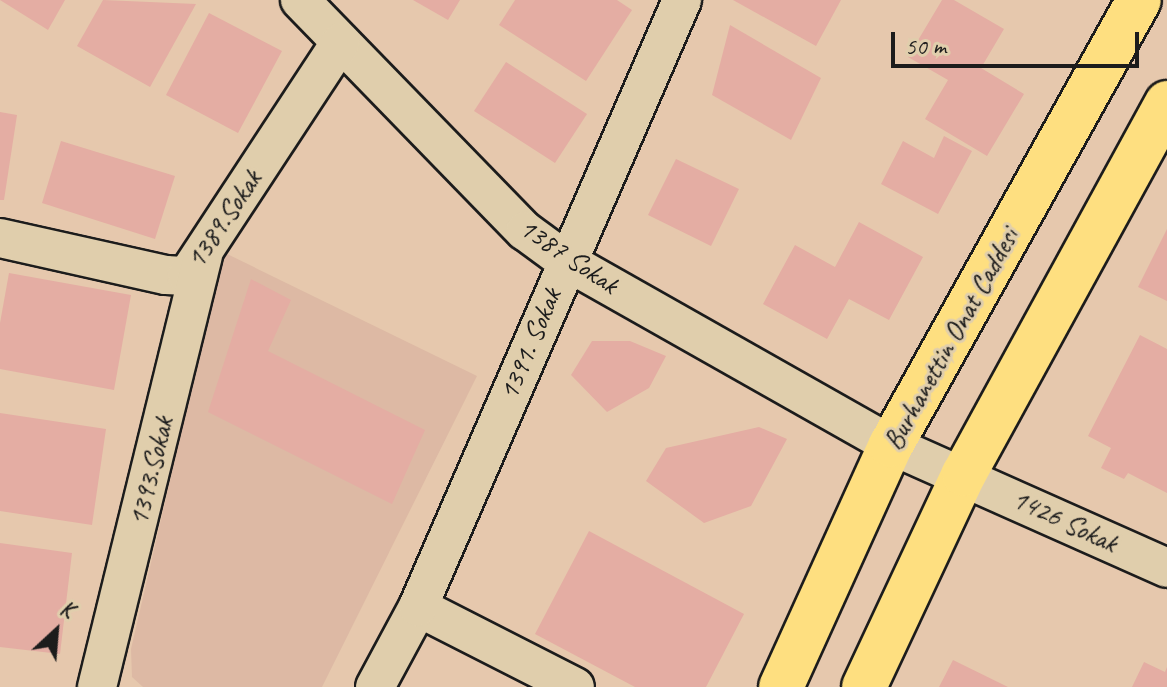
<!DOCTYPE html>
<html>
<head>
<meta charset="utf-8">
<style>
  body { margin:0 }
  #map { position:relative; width:1167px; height:687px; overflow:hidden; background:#e6c8ad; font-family:Caveat,sans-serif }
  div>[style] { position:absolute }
  .built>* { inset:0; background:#ddb9a4 }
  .building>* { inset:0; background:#e4ada3 }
  .roads { filter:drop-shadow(2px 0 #1c1c1c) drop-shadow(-2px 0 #1c1c1c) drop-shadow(0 2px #1c1c1c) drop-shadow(0 -2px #1c1c1c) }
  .minor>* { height:38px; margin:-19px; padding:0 19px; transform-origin:19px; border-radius:19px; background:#e0ceac }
  .major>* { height:44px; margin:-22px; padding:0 22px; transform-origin:22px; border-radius:22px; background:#fedf80 }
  span { translate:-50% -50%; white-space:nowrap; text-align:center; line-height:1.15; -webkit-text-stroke:6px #e0ceac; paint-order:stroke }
  .street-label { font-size:28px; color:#1c1c1c }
  .north { position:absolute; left:16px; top:591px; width:80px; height:80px; -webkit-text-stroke:6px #e0ceac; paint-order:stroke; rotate:26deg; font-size:22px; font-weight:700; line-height:32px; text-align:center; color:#1c1c1c }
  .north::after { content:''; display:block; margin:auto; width:28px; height:36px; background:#1c1c1c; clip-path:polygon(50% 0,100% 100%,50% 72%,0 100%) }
  .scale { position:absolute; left:891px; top:32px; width:248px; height:36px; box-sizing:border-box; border:4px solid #1c1c1c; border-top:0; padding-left:10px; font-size:24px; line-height:28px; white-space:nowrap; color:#1c1c1c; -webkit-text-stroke:6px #e0ceac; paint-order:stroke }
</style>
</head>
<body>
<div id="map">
  <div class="built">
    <i style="clip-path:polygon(223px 252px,477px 376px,322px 687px,143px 687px,132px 677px,131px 649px)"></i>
  </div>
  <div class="building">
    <i style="clip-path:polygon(0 0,65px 0,48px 30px)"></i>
    <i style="clip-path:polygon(103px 0,196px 4px,150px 87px,77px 46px)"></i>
    <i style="clip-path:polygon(413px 0,460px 0,448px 20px)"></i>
    <i style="clip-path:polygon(515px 0,617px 0,632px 10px,586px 81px,499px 25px)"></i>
    <i style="clip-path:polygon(733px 0,841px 0,816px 46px)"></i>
    <i style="clip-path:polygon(942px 0,954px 0,1004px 29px,981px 68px,1024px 94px,987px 156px,925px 119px,948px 80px,908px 57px)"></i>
    <i style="clip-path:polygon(209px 13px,282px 51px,238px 133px,166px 95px)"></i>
    <i style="clip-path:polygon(730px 25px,821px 78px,791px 140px,712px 95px)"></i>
    <i style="clip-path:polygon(506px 62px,587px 114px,555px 163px,474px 111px)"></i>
    <i style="clip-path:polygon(0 112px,17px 115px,4px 200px,0 200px)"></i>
    <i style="clip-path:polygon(944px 136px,972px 151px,938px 214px,881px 184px,903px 141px,934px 158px)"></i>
    <i style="clip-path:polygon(61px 141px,175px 176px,155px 239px,42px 203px)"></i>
    <i style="clip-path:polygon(676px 159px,739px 189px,711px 246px,648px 215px)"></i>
    <i style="clip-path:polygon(859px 222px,923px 257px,889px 320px,849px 299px,827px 339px,763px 304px,795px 245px,835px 267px)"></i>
    <i style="clip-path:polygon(1167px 229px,1167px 301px,1138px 287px)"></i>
    <i style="clip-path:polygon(9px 273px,131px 295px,114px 390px,0 369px,0 323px)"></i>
    <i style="clip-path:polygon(251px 279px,291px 300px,268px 351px,425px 430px,392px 504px,208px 412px)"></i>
    <i style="clip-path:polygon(1140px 335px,1167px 349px,1167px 493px,1128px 473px,1124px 479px,1101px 468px,1111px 448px,1088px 436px)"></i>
    <i style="clip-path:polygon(592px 341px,630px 341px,666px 356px,649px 388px,607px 412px,571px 375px)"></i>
    <i style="clip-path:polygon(0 413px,106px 429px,92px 525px,0 511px)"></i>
    <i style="clip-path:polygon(759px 427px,787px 439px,751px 506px,704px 523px,646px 481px,666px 448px)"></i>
    <i style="clip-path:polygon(589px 531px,744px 614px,706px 687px,635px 687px,535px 634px)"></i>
    <i style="clip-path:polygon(0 543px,72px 553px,60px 654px,0 647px)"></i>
    <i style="clip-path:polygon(953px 660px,1008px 687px,939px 687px)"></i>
    <i style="clip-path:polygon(1144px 662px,1165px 672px,1167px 667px,1167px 687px,1132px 687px)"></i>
  </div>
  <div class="roads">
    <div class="minor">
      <i style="left:300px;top:0;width:322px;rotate:45.8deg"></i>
      <i style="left:525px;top:231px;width:51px;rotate:36.2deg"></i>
      <i style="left:566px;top:261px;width:373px;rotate:29.5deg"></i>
      <i style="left:891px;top:445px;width:302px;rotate:24deg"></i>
      <i style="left:0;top:238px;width:170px;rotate:12.6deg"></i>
      <i style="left:166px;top:275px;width:21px;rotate:3deg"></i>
      <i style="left:187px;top:276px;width:279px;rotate:-56.7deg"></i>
      <i style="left:418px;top:607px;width:176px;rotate:27deg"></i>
      <i style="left:97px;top:687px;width:445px;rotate:-76.2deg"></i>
      <i style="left:375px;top:687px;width:91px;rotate:-61.7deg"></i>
      <i style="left:418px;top:607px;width:662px;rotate:-66.49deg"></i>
    </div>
    <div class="major">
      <i style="left:781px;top:687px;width:266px;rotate:-65.6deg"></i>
      <i style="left:891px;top:445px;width:509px;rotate:-60.87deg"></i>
      <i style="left:864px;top:687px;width:235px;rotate:-64.9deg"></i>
      <i style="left:964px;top:474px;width:423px;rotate:-61.3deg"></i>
    </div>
  </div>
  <div class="street-label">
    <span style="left:224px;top:219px;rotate:-56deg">1389.Sokak</span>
    <span style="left:569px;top:256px;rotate:34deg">1387 Sokak</span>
    <span style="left:951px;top:339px;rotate:-61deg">Burhanettin Onat Caddesi</span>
    <span style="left:530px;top:344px;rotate:-67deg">1391. Sokak</span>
    <span style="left:151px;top:471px;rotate:-76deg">1393.Sokak</span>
    <span style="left:1065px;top:521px;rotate:25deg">1426 Sokak</span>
  </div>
  <div class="north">K</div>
  <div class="scale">50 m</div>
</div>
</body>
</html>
